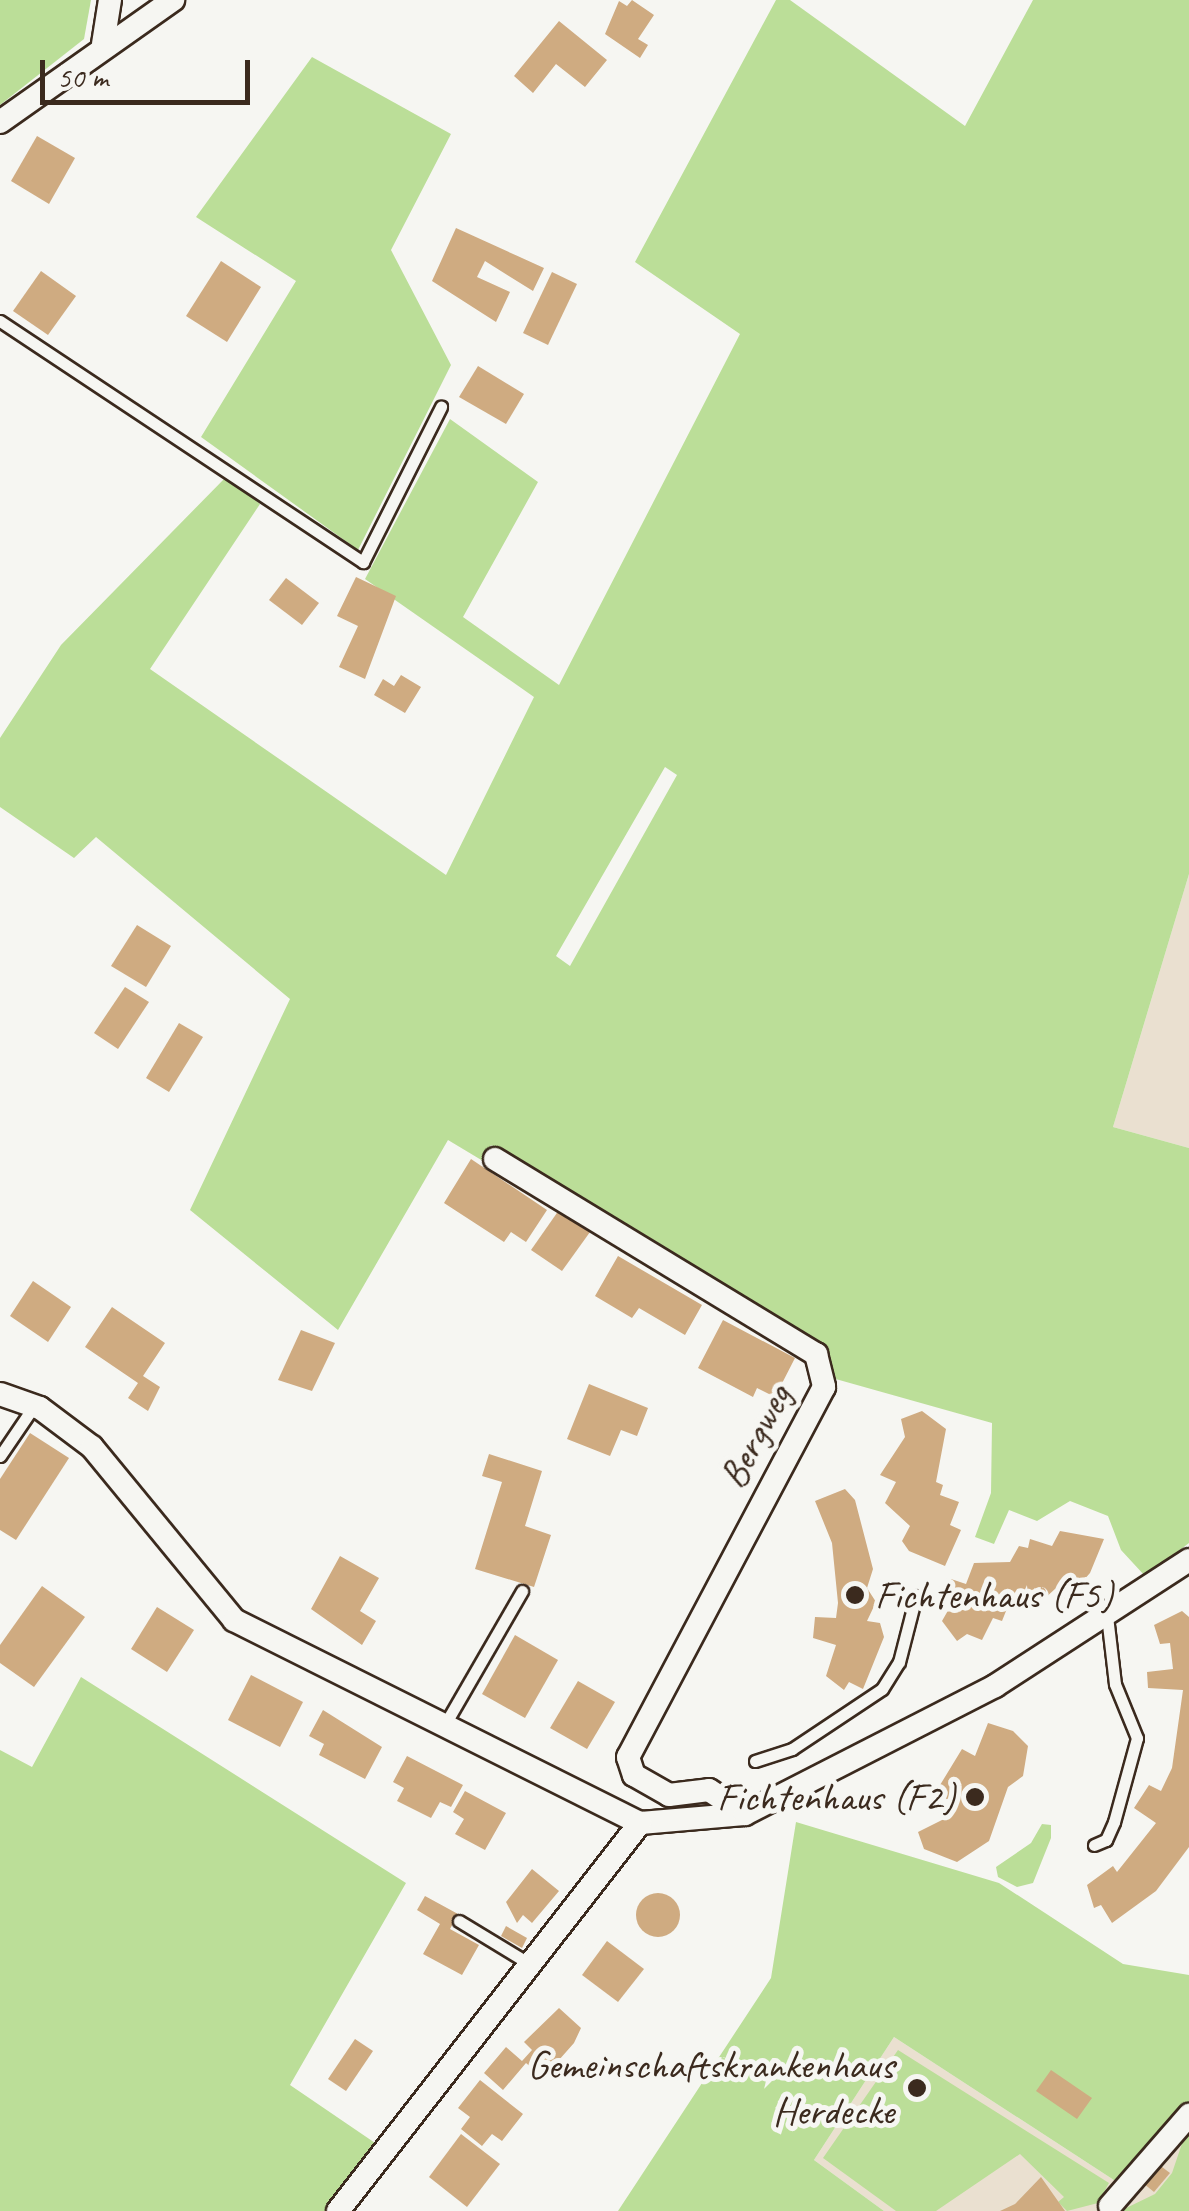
<!DOCTYPE html>
<html>
<head>
<meta charset="utf-8">
<style>
  body { margin:0 }
  #map { position:relative; width:1189px; height:2211px; overflow:hidden; background:#f6f6f2; font-family:Caveat,sans-serif }
  div>[style] { position:absolute }
  .built>* { inset:0; background:#eae0d0 }
  .green>* { inset:0; background:#bbde98 }
  .building>* { inset:0; background:#cfab81 }
  .round { border-radius:50% }
  .roads { filter:drop-shadow(2px 0 #3b2a1e) drop-shadow(-2px 0 #3b2a1e) drop-shadow(0 2px #3b2a1e) drop-shadow(0 -2px #3b2a1e) }
  .service>* { height:11px; margin:-5.5px; padding:0 5.5px; transform-origin:5.5px; border-radius:5.5px; background:#f6f6f2 }
  .minor>* { height:22px; margin:-11px; padding:0 11px; transform-origin:11px; border-radius:11px; background:#f6f6f2 }
  .dots>* { width:28px; height:28px; translate:-50% -50%; box-sizing:border-box; border:5px solid #f6f6f2; border-radius:50% }
  span { translate:-50% -50%; white-space:nowrap; text-align:center; line-height:1.15; -webkit-text-stroke:10px #f6f6f2; paint-order:stroke }
  .street-label { font-size:40px; color:#3b2a1e }
  .poi-label { font-size:40px; color:#3b2a1e }
  .left { translate:0 -50%; text-align:left }
  .right { translate:-100% -50%; text-align:right }
  .scale { position:absolute; left:40px; top:60px; width:210px; height:45px; box-sizing:border-box; border:5px solid #3b2a1e; border-top:0; padding-left:12px; font-size:30px; line-height:35px; white-space:nowrap; color:#3b2a1e; -webkit-text-stroke:8px #f6f6f2; paint-order:stroke }
</style>
</head>
<body>
<div id="map">
  <div class="built">
    <i style="clip-path:polygon(1189px 874px,1189px 1148px,1113px 1127px)"></i>
    <i style="clip-path:polygon(894px 2037px,1120px 2184px,1189px 2140px,1189px 2211px,884px 2211px,814px 2160px)"></i>
  </div>
  <div class="green">
    <i style="clip-path:polygon(0 0,91px 0,84px 39px,0 105px)"></i>
    <i style="clip-path:polygon(evenodd,776px 0,790px 0,965px 126px,1033px 0,1189px 0,1189px 874px,1113px 1127px,1189px 1148px,1189px 1543px,1145px 1576px,1121px 1550px,1108px 1516px,1070px 1501px,1037px 1521px,1009px 1510px,994px 1544px,975px 1537px,991px 1493px,992px 1423px,825px 1376px,823px 1346px,491px 1145px,483px 1161px,448px 1140px,338px 1330px,190px 1210px,290px 999px,96px 837px,74px 858px,0 807px,0 738px,61px 645px,226px 477px,260px 504px,150px 669px,446px 875px,534px 697px,365px 579px,450px 419px,538px 482px,463px 617px,559px 685px,740px 334px,635px 262px,776px 0,665px 767px,677px 775px,570px 966px,556px 956px,665px 767px)"></i>
    <i style="clip-path:polygon(312px 57px,451px 134px,391px 250px,451px 365px,358px 550px,201px 437px,296px 281px,196px 217px)"></i>
    <i style="clip-path:polygon(81px 1677px,406px 1883px,290px 2085px,381px 2147px,329px 2211px,0 2211px,0 1750px,32px 1767px)"></i>
    <i style="clip-path:polygon(796px 1822px,999px 1883px,1123px 1964px,1189px 1975px,1189px 2104px,1120px 2184px,894px 2037px,814px 2160px,884px 2211px,618px 2211px,771px 1978px)"></i>
    <i style="clip-path:polygon(1042px 1824px,1051px 1825px,1051px 1838px,1033px 1883px,1017px 1887px,998px 1877px,996px 1867px,1031px 1843px)"></i>
    <i style="clip-path:polygon(898px 2050px,1109px 2183px,1098px 2203px,1067px 2211px,1058px 2202px,1064px 2197px,1020px 2154px,936px 2211px,896px 2211px,823px 2158px)"></i>
    <i style="clip-path:polygon(1189px 2123px,1189px 2211px,1120px 2211px,1155px 2194px,1172px 2173px)"></i>
  </div>
  <div class="building">
    <i style="clip-path:polygon(632px 0,654px 15px,638px 39px,648px 45px,640px 58px,605px 34px,619px 1px,627px 6px)"></i>
    <i style="clip-path:polygon(559px 21px,607px 60px,585px 87px,556px 64px,533px 93px,514px 76px)"></i>
    <i style="clip-path:polygon(37px 136px,75px 158px,49px 204px,11px 181px)"></i>
    <i style="clip-path:polygon(456px 228px,544px 268px,533px 291px,485px 261px,477px 277px,510px 292px,496px 322px,432px 281px)"></i>
    <i style="clip-path:polygon(221px 261px,261px 287px,227px 342px,186px 316px)"></i>
    <i style="clip-path:polygon(41px 271px,76px 296px,48px 335px,13px 311px)"></i>
    <i style="clip-path:polygon(552px 272px,577px 284px,548px 345px,523px 333px)"></i>
    <i style="clip-path:polygon(478px 366px,524px 394px,506px 424px,459px 397px)"></i>
    <i style="clip-path:polygon(356px 577px,396px 596px,365px 679px,339px 667px,358px 626px,337px 616px)"></i>
    <i style="clip-path:polygon(286px 578px,319px 603px,302px 625px,269px 600px)"></i>
    <i style="clip-path:polygon(401px 675px,421px 687px,405px 713px,374px 695px,383px 679px,394px 686px)"></i>
    <i style="clip-path:polygon(137px 925px,171px 946px,146px 987px,111px 966px)"></i>
    <i style="clip-path:polygon(125px 987px,149px 1002px,118px 1049px,94px 1033px)"></i>
    <i style="clip-path:polygon(179px 1023px,203px 1037px,169px 1092px,146px 1078px)"></i>
    <i style="clip-path:polygon(471px 1159px,547px 1210px,526px 1242px,511px 1232px,504px 1242px,444px 1203px)"></i>
    <i style="clip-path:polygon(559px 1210px,590px 1232px,562px 1271px,531px 1250px)"></i>
    <i style="clip-path:polygon(618px 1256px,702px 1305px,685px 1335px,639px 1308px,632px 1318px,595px 1296px)"></i>
    <i style="clip-path:polygon(33px 1281px,71px 1307px,48px 1342px,10px 1316px)"></i>
    <i style="clip-path:polygon(112px 1307px,165px 1343px,143px 1376px,160px 1387px,148px 1411px,128px 1398px,138px 1383px,85px 1347px)"></i>
    <i style="clip-path:polygon(723px 1320px,795px 1358px,775px 1397px,757px 1388px,753px 1397px,698px 1368px)"></i>
    <i style="clip-path:polygon(301px 1330px,335px 1343px,312px 1391px,278px 1380px)"></i>
    <i style="clip-path:polygon(589px 1384px,648px 1408px,637px 1436px,621px 1430px,610px 1456px,567px 1439px)"></i>
    <i style="clip-path:polygon(922px 1411px,946px 1429px,936px 1482px,943px 1485px,940px 1495px,959px 1502px,950px 1525px,961px 1530px,945px 1566px,909px 1551px,902px 1541px,910px 1526px,885px 1503px,896px 1482px,880px 1475px,905px 1437px,901px 1419px)"></i>
    <i style="clip-path:polygon(30px 1433px,69px 1458px,16px 1540px,0 1530px,0 1479px)"></i>
    <i style="clip-path:polygon(489px 1454px,542px 1471px,525px 1526px,551px 1535px,534px 1587px,475px 1569px,502px 1482px,482px 1476px)"></i>
    <i style="clip-path:polygon(845px 1489px,855px 1500px,873px 1569px,867px 1588px,876px 1602px,867px 1621px,880px 1623px,884px 1637px,863px 1689px,849px 1682px,844px 1690px,826px 1676px,836px 1645px,813px 1638px,815px 1617px,836px 1618px,838px 1603px,832px 1543px,815px 1501px)"></i>
    <i style="clip-path:polygon(1060px 1531px,1104px 1539px,1090px 1573px,1065px 1601px,1055px 1589px,1032px 1610px,1026px 1598px,1008px 1606px,1002px 1621px,993px 1618px,982px 1640px,967px 1634px,957px 1641px,942px 1621px,954px 1600px,945px 1590px,951px 1579px,966px 1584px,974px 1563px,1010px 1562px,1019px 1546px,1028px 1548px,1030px 1539px,1052px 1546px)"></i>
    <i style="clip-path:polygon(340px 1556px,379px 1578px,360px 1611px,376px 1621px,362px 1645px,311px 1609px)"></i>
    <i style="clip-path:polygon(42px 1586px,85px 1617px,34px 1687px,0 1663px,0 1645px)"></i>
    <i style="clip-path:polygon(157px 1607px,194px 1630px,167px 1672px,131px 1649px)"></i>
    <i style="clip-path:polygon(1182px 1611px,1189px 1617px,1189px 1847px,1156px 1891px,1112px 1923px,1101px 1905px,1094px 1908px,1087px 1885px,1113px 1866px,1117px 1872px,1156px 1823px,1134px 1808px,1149px 1785px,1161px 1791px,1172px 1768px,1183px 1690px,1148px 1688px,1147px 1672px,1173px 1669px,1170px 1643px,1160px 1644px,1154px 1625px)"></i>
    <i style="clip-path:polygon(515px 1635px,558px 1660px,525px 1718px,482px 1694px)"></i>
    <i style="clip-path:polygon(251px 1675px,303px 1702px,280px 1747px,228px 1720px)"></i>
    <i style="clip-path:polygon(578px 1681px,615px 1702px,587px 1749px,550px 1728px)"></i>
    <i style="clip-path:polygon(323px 1710px,382px 1747px,365px 1779px,319px 1755px,324px 1744px,309px 1736px)"></i>
    <i style="clip-path:polygon(988px 1723px,1013px 1731px,1028px 1746px,1023px 1776px,1008px 1787px,989px 1841px,957px 1862px,924px 1849px,918px 1832px,946px 1818px,953px 1805px,937px 1790px,962px 1749px,975px 1756px)"></i>
    <i style="clip-path:polygon(407px 1756px,463px 1785px,451px 1807px,440px 1802px,431px 1818px,397px 1801px,404px 1788px,393px 1782px)"></i>
    <i style="clip-path:polygon(465px 1791px,506px 1813px,485px 1850px,455px 1834px,464px 1819px,453px 1812px)"></i>
    <i style="clip-path:polygon(532px 1869px,559px 1891px,532px 1923px,523px 1915px,517px 1923px,506px 1902px)"></i>
    <i class="round" style="left:636px;top:1893px;width:44px;height:44px"></i>
    <i style="clip-path:polygon(425px 1896px,458px 1914px,450px 1929px,479px 1945px,462px 1975px,423px 1954px,440px 1924px,417px 1910px)"></i>
    <i style="clip-path:polygon(506px 1926px,527px 1938px,522px 1948px,501px 1936px)"></i>
    <i style="clip-path:polygon(607px 1941px,644px 1969px,618px 2002px,582px 1975px)"></i>
    <i style="clip-path:polygon(559px 2008px,581px 2028px,574px 2043px,543px 2078px,526px 2063px,503px 2090px,484px 2073px,506px 2047px,522px 2061px,532px 2050px,524px 2042px)"></i>
    <i style="clip-path:polygon(355px 2039px,373px 2051px,346px 2091px,328px 2079px)"></i>
    <i style="clip-path:polygon(1051px 2070px,1092px 2098px,1077px 2119px,1036px 2091px)"></i>
    <i style="clip-path:polygon(480px 2080px,523px 2114px,502px 2141px,492px 2134px,482px 2146px,461px 2129px,470px 2117px,458px 2108px)"></i>
    <i style="clip-path:polygon(461px 2134px,500px 2164px,467px 2207px,429px 2177px)"></i>
    <i style="clip-path:polygon(1158px 2164px,1170px 2173px,1154px 2192px,1143px 2183px)"></i>
    <i style="clip-path:polygon(1041px 2177px,1065px 2211px,1000px 2211px,1015px 2204px)"></i>
  </div>
  <div class="roads">
    <div class="service">
      <i style="left:0;top:321px;width:436px;rotate:33.6deg"></i>
      <i style="left:363px;top:562px;width:174px;rotate:-63.3deg"></i>
      <i style="left:0;top:1456px;width:60px;rotate:-55.8deg"></i>
      <i style="left:444px;top:1726px;width:156px;rotate:-60deg"></i>
      <i style="left:755px;top:1761px;width:39px;rotate:-18deg"></i>
      <i style="left:792px;top:1749px;width:108px;rotate:-33.7deg"></i>
      <i style="left:882px;top:1689px;width:32px;rotate:-58deg"></i>
      <i style="left:899px;top:1662px;width:68px;rotate:-75.6deg"></i>
      <i style="left:1094px;top:1845px;width:13px;rotate:-23deg"></i>
      <i style="left:1106px;top:1840px;width:20px;rotate:-66deg"></i>
      <i style="left:1114px;top:1822px;width:87px;rotate:-74.7deg"></i>
      <i style="left:1137px;top:1738px;width:58px;rotate:-112.2deg"></i>
      <i style="left:1115px;top:1684px;width:68px;rotate:-96.7deg"></i>
      <i style="left:459px;top:1921px;width:87px;rotate:31.3deg"></i>
    </div>
    <div class="minor">
      <i style="left:103px;top:44px;width:45px;rotate:-81deg"></i>
      <i style="left:0;top:122px;width:212px;rotate:-35.2deg"></i>
      <i style="left:495px;top:1159px;width:376px;rotate:31.3deg"></i>
      <i style="left:816px;top:1354px;width:34px;rotate:76deg"></i>
      <i style="left:824px;top:1387px;width:419px;rotate:117.9deg"></i>
      <i style="left:628px;top:1757px;width:19px;rotate:72deg"></i>
      <i style="left:634px;top:1775px;width:40px;rotate:29.7deg"></i>
      <i style="left:669px;top:1795px;width:40px;rotate:-7.1deg"></i>
      <i style="left:709px;top:1790px;width:43px;rotate:33.7deg"></i>
      <i style="left:0;top:1394px;width:42px;rotate:19.3deg"></i>
      <i style="left:40px;top:1408px;width:65px;rotate:36.9deg"></i>
      <i style="left:92px;top:1447px;width:224px;rotate:50.6deg"></i>
      <i style="left:234px;top:1620px;width:454px;rotate:26.6deg"></i>
      <i style="left:640px;top:1823px;width:105px;rotate:-4.9deg"></i>
      <i style="left:745px;top:1814px;width:281px;rotate:-27.1deg"></i>
      <i style="left:995px;top:1686px;width:231px;rotate:-33deg"></i>
      <i style="left:1110px;top:2206px;width:121px;rotate:-49deg"></i>
      <i style="left:338px;top:2211px;width:492px;rotate:-52.1deg"></i>
    </div>
  </div>
  <div class="dots">
    <i style="left:855px;top:1595px;background:#3b2a1e"></i>
    <i style="left:975px;top:1797px;background:#3b2a1e"></i>
    <i style="left:917px;top:2088px;background:#3b2a1e"></i>
  </div>
  <div class="street-label">
    <span style="left:755px;top:1436px;rotate:-62deg">Bergweg</span>
  </div>
  <div class="poi-label">
    <span class="left" style="left:875px;top:1595px">Fichtenhaus (F5)</span>
    <span class="right" style="left:955px;top:1797px">Fichtenhaus (F2)</span>
    <span class="right" style="left:894px;top:2088px">Gemeinschaftskrankenhaus<br>Herdecke</span>
  </div>
  <div class="scale">50 m</div>
</div>
</body>
</html>
